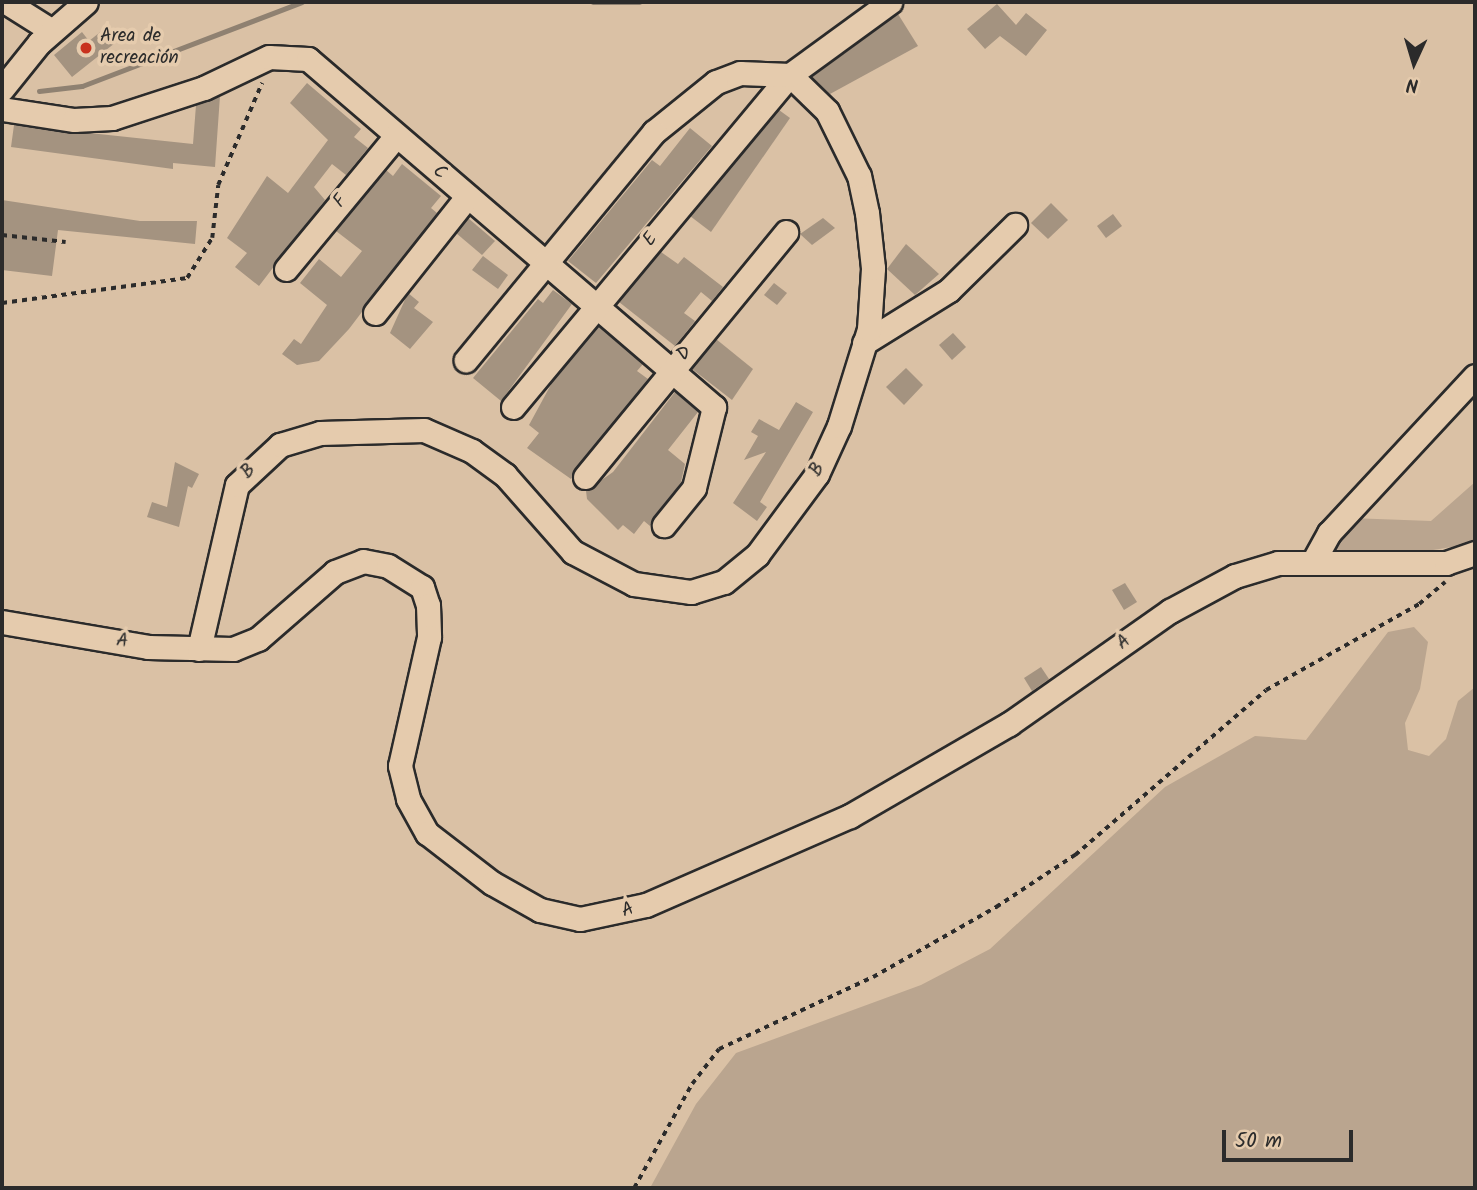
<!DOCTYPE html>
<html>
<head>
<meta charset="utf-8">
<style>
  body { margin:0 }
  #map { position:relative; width:1477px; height:1190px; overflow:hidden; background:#dac1a5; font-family:Kalam,sans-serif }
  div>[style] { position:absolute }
  .green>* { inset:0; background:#baa58f }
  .stream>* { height:5px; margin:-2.5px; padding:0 2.5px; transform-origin:2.5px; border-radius:2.5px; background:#8f8171 }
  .building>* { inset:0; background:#a49380 }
  .path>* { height:3.5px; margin-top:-1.75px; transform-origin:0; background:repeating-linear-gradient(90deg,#2b2b2b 0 5px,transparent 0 10px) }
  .roads { filter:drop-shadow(2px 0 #2b2b2b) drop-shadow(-2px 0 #2b2b2b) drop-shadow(0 2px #2b2b2b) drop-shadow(0 -2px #2b2b2b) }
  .minor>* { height:23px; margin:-11.5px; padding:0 11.5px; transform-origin:11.5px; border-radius:11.5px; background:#e5cbad }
  .dots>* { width:19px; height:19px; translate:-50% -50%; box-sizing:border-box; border:4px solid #e5cbad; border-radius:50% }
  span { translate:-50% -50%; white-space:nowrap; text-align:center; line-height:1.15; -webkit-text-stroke:7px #e5cbad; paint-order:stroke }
  .poi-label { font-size:19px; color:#2b2b2b }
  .left { translate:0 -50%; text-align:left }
  .street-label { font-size:19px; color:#2b2b2b }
  .frame { position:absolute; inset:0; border:4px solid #2b2b2b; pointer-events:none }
  .north { position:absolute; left:1379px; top:28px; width:70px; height:70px; -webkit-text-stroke:5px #e5cbad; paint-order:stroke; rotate:184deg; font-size:19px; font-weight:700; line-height:28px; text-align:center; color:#2b2b2b }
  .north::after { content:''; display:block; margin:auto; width:24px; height:32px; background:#2b2b2b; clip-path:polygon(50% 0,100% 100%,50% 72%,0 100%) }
  .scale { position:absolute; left:1222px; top:1130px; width:131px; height:32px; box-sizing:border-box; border:4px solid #2b2b2b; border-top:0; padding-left:9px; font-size:21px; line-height:24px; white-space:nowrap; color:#2b2b2b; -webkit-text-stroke:5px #e5cbad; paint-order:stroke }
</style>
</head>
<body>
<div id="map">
  <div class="green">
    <i style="clip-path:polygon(1475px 482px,1475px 539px,1464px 545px,1396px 556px,1330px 549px,1350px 518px,1431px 521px)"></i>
    <i style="clip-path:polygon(1414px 627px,1428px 642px,1420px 689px,1405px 723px,1408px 750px,1429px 756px,1446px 739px,1458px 701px,1475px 687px,1475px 1188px,650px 1188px,696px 1104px,736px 1053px,921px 985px,990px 949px,1165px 787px,1255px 736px,1306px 740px,1388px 632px)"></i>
  </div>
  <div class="stream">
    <i style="left:593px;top:2px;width:46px"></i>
    <i style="left:39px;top:91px;width:43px;rotate:-6.6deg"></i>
    <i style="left:82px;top:86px;width:235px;rotate:-20.9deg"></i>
  </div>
  <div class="building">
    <i style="clip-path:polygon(997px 4px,1016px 25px,1026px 13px,1047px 30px,1026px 56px,1000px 36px,985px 49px,967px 29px)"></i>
    <i style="clip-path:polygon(898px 14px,918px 46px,830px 94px,812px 77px)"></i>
    <i style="clip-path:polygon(109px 25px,120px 39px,72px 77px,54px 55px,82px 32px,89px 41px)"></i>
    <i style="clip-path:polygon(307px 83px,361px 129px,354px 137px,368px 148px,346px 175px,332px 164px,314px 187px,325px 200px,259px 286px,235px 267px,247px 253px,227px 238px,267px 176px,288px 193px,328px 140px,290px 103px)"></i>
    <i style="clip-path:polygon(220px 96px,215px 167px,173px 163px,173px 169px,11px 147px,14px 125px,193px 144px,196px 105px)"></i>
    <i style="clip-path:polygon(779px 110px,790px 118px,711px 232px,690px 216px)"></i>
    <i style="clip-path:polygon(690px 128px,712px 146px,596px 283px,568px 261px,652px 160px,660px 166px)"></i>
    <i style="clip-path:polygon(402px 164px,441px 196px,431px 208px,437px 213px,349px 329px,319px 361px,297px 365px,282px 354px,294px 339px,301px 344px,327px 305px,300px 283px,319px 259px,341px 277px,362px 251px,336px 231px,386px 170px,393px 176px)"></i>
    <i style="clip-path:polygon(2px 200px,140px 221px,197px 221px,195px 244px,58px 230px,52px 276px,2px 270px)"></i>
    <i style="clip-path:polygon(1051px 203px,1068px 220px,1048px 239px,1031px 223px)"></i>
    <i style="clip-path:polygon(1113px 214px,1122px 226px,1106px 238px,1097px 226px)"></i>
    <i style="clip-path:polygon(468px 218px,495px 241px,482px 255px,456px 233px)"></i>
    <i style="clip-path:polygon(823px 218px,835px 228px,812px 245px,800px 234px)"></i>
    <i style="clip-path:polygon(906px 244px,939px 274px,915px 295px,887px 269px)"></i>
    <i style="clip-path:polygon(661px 252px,678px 264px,684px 257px,723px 287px,712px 301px,701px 292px,684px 313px,695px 321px,675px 346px,619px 302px)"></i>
    <i style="clip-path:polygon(483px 256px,508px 275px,498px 289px,472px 270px)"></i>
    <i style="clip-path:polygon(774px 283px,787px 293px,777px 305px,764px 295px)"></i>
    <i style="clip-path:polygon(553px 290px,572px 304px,501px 401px,473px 378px,538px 299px,543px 303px)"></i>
    <i style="clip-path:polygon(408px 293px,419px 302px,414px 308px,433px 322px,410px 349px,390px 333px)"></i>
    <i style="clip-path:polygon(598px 326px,643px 364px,637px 371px,648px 379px,571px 479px,527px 448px,539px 433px,529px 425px,554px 379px)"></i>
    <i style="clip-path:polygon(953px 333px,966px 347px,952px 360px,939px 345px)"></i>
    <i style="clip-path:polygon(716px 339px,753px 369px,732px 400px,692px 369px)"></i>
    <i style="clip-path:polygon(906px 368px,923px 385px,904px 405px,886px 387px)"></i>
    <i style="clip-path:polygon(675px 392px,698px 412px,668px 450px,685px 464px,681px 482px,650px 526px,644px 521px,634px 534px,623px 525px,618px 530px,587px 499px,586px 491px,613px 472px)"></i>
    <i style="clip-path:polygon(796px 402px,813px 412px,760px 502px,767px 507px,757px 521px,733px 503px,766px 452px,744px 460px,758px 436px,751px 432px,759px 419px,779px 430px)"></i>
    <i style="clip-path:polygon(175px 462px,199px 474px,192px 488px,188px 486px,179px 527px,147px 517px,152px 502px,167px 507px)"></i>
    <i style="clip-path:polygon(1125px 583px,1137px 602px,1124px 610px,1112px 590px)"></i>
    <i style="clip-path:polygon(1041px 667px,1049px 679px,1032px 691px,1024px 678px)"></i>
  </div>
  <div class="path">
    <i style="left:2px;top:235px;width:64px;rotate:6.2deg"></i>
    <i style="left:2px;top:303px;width:187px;rotate:-7.7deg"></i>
    <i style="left:187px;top:278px;width:47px;rotate:-58deg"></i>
    <i style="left:212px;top:238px;width:53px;rotate:-83.5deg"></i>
    <i style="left:218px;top:185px;width:111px;rotate:-66.7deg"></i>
    <i style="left:634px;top:1188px;width:119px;rotate:-60.9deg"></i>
    <i style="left:692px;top:1084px;width:44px;rotate:-52.4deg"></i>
    <i style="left:719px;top:1049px;width:170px;rotate:-25.1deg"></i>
    <i style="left:873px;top:977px;width:142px;rotate:-29.6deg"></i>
    <i style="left:996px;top:907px;width:95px;rotate:-33.4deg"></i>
    <i style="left:1075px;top:855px;width:252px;rotate:-40.8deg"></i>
    <i style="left:1266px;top:690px;width:176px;rotate:-29.3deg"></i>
    <i style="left:1419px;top:604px;width:34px;rotate:-40deg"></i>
  </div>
  <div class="roads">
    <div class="minor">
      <i style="left:6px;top:2px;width:54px;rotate:32.2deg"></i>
      <i style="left:2px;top:89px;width:59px;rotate:-51.2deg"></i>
      <i style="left:39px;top:43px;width:62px;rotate:-41.1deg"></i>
      <i style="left:2px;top:109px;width:73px;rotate:8.7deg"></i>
      <i style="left:74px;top:120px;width:38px;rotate:-3deg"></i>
      <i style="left:112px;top:118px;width:97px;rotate:-18.1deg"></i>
      <i style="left:204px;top:88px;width:72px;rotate:-25.5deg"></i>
      <i style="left:269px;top:57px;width:39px;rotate:3deg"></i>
      <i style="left:308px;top:59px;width:535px;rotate:40.6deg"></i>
      <i style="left:714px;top:407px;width:83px;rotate:103.9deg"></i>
      <i style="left:694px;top:488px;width:48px;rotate:129deg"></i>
      <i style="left:286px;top:269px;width:173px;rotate:-50.4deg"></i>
      <i style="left:375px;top:313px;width:148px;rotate:-51.6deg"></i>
      <i style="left:864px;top:343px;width:100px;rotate:-31.9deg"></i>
      <i style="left:949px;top:290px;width:93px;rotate:-44.6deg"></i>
      <i style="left:513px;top:407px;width:432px;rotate:-50.2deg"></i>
      <i style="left:790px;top:75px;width:124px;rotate:-36.1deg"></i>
      <i style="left:585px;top:477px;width:317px;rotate:-50.6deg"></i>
      <i style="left:1314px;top:560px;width:31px;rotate:-61deg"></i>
      <i style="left:1329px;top:533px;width:214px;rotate:-47.1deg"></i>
      <i style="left:2px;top:622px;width:148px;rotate:9.7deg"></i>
      <i style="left:148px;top:647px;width:85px;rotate:1.3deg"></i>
      <i style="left:233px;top:649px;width:27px;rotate:-22deg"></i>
      <i style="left:258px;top:639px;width:102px;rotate:-41deg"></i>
      <i style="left:335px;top:572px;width:30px;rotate:-21deg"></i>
      <i style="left:363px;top:561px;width:25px;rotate:11deg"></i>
      <i style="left:388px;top:566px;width:40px;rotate:32deg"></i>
      <i style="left:422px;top:587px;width:19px;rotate:72deg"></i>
      <i style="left:428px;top:605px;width:32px;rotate:88deg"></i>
      <i style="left:429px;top:637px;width:132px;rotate:102.7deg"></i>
      <i style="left:400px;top:766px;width:34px;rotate:76deg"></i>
      <i style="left:408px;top:799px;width:39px;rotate:61deg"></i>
      <i style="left:427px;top:833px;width:82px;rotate:37.6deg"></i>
      <i style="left:492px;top:883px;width:55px;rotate:29.4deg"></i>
      <i style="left:540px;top:910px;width:41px;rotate:12.7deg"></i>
      <i style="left:580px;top:919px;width:67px;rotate:-12deg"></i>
      <i style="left:646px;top:905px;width:223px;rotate:-23.6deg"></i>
      <i style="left:850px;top:816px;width:184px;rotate:-30.1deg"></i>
      <i style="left:1009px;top:724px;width:197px;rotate:-35.1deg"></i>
      <i style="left:1170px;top:611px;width:74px;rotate:-28.3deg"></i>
      <i style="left:1235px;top:576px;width:45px;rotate:-16.8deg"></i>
      <i style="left:1278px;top:563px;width:168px"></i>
      <i style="left:1446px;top:563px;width:31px;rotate:-19deg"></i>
      <i style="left:199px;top:649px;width:168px;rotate:-77deg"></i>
      <i style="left:237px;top:485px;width:59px;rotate:-42.9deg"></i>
      <i style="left:280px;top:445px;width:42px;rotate:-16.7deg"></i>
      <i style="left:320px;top:433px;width:104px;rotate:-1.7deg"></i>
      <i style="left:424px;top:430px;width:52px;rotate:23.6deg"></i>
      <i style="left:472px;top:451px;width:41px;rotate:36deg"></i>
      <i style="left:505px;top:475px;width:103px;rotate:48.6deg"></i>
      <i style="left:573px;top:552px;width:69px;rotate:27.7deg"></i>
      <i style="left:634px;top:584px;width:58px;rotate:8deg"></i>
      <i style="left:691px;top:592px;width:34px;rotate:-17deg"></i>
      <i style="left:724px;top:582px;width:43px;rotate:-39.3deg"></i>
      <i style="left:757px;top:555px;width:101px;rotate:-53.5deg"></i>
      <i style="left:817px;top:474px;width:53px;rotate:-65.4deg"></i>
      <i style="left:839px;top:426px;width:102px;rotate:-72.8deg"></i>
      <i style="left:869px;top:329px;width:61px;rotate:-86.2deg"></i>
      <i style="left:873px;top:268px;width:55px;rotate:-96.2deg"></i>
      <i style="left:867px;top:213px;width:38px;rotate:-102deg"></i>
      <i style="left:859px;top:176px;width:72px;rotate:-116.2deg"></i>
      <i style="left:827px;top:111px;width:52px;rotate:-135.8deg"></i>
      <i style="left:790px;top:75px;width:50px;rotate:-177.7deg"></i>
      <i style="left:740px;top:73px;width:26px;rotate:159deg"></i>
      <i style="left:716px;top:82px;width:80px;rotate:141.1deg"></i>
      <i style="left:654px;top:132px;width:296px;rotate:129.5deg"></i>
    </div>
  </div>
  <div class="dots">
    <i style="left:86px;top:48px;background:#c8321e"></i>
  </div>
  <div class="poi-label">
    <span class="left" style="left:100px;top:48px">Area de<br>recreación</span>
  </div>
  <div class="street-label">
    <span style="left:439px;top:173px;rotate:41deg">C</span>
    <span style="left:341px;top:202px;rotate:-51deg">F</span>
    <span style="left:651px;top:240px;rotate:-50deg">E</span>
    <span style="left:685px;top:354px;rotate:-50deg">D</span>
    <span style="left:818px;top:470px;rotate:-61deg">B</span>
    <span style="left:249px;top:472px;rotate:-47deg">B</span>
    <span style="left:122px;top:642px;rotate:10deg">A</span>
    <span style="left:1124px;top:643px;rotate:-35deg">A</span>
    <span style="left:628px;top:911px;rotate:-18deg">A</span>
  </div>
  <div class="frame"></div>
  <div class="north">N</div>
  <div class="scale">50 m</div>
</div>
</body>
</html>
